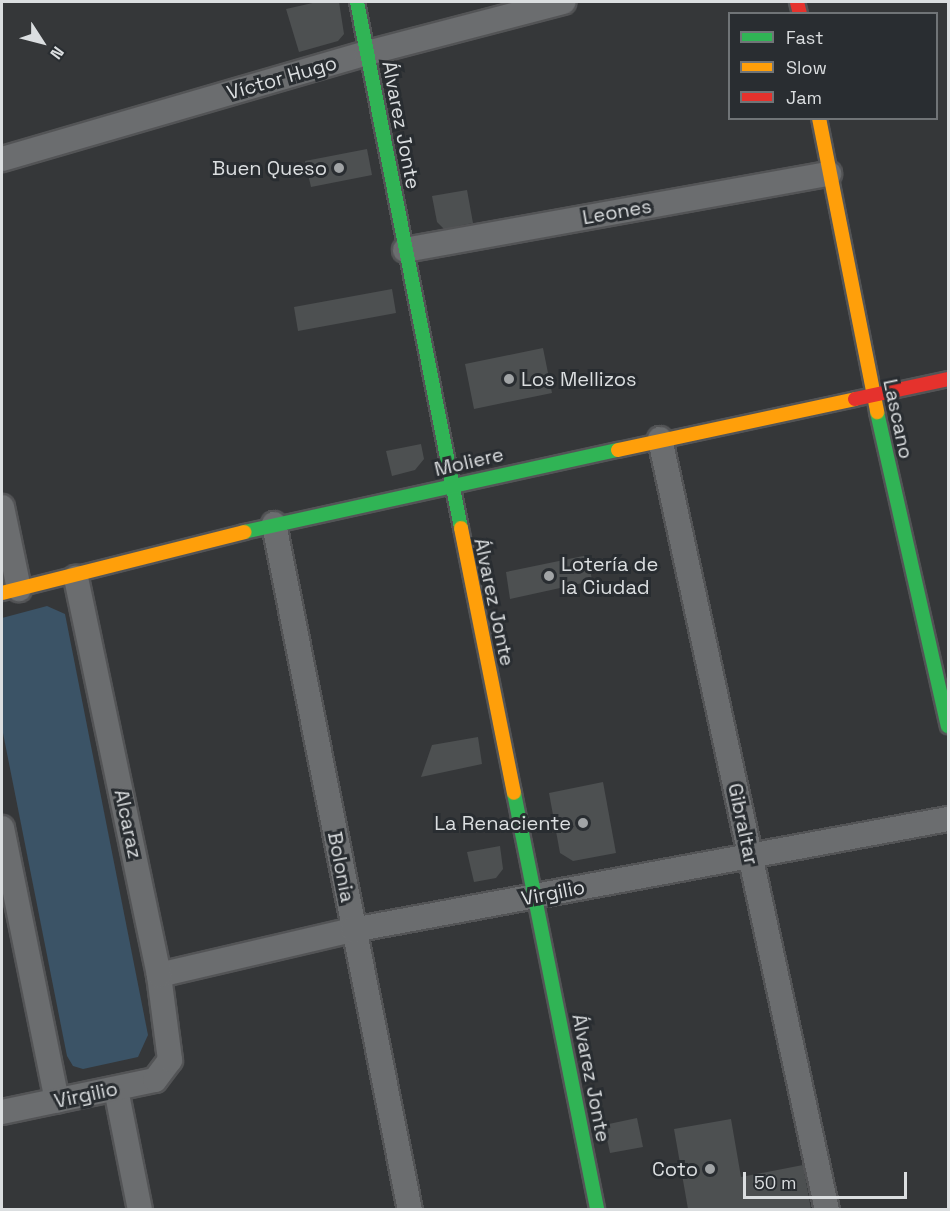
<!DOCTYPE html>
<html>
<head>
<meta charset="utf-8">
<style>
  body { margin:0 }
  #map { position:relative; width:950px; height:1211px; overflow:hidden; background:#353739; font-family:"Space Grotesk",sans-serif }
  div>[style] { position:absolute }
  .green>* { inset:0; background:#3b5366 }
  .building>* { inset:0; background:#4d5051 }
  .roads { filter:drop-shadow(2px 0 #535456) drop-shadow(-2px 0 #535456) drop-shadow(0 2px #535456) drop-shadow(0 -2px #535456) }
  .street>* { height:24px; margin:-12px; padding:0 12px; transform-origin:12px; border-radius:12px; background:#6b6d6f }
  .fast>* { height:14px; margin:-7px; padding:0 7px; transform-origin:7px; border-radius:7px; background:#30b455 }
  .slow>* { height:14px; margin:-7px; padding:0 7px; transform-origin:7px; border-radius:7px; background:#ff9f0a }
  .jam>* { height:14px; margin:-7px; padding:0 7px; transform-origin:7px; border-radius:7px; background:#e5322d }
  .dots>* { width:16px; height:16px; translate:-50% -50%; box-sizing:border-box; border:3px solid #292d31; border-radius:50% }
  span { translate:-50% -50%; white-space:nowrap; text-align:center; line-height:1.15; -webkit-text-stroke:6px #292d31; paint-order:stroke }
  .street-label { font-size:20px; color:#dbdee0 }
  .poi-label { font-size:20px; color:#dbdee0 }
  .right { translate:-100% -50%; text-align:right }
  .left { translate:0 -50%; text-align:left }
  .frame { position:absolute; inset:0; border:3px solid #dbdee0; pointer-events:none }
  .legend { position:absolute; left:728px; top:12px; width:210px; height:108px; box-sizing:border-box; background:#292d31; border:2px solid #707477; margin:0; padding:8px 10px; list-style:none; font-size:18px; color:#dbdee0 }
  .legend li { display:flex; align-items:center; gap:12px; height:30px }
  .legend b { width:30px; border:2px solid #707477 }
  .north { position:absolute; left:12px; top:12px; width:60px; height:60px; -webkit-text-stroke:4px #292d31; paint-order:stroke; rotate:126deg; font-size:16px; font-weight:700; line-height:24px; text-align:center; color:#dbdee0 }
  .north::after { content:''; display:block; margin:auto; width:21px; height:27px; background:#dbdee0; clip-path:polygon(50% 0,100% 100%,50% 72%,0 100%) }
  .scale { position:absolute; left:743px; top:1172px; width:164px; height:27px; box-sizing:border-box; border:3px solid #dbdee0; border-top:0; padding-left:8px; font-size:18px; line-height:21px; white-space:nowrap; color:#dbdee0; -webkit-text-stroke:4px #292d31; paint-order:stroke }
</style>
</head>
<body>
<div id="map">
  <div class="green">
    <i style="clip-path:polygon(47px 606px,65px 614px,148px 1035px,138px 1057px,83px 1069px,73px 1066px,67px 1056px,2px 728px,2px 618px)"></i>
  </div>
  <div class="building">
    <i style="clip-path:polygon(317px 2px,339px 2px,344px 34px,338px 41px,299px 52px,286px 9px)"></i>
    <i style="clip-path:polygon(367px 149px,372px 175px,311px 187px,305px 161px)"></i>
    <i style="clip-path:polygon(467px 190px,473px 223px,444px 229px,437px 222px,432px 196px)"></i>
    <i style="clip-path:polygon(392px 289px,396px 313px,298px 331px,294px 307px)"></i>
    <i style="clip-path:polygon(543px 348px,552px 393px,474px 409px,465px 364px)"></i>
    <i style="clip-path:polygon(421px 444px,424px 459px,415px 470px,392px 476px,386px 451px)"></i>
    <i style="clip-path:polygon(588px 555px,592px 581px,510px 599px,506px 572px)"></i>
    <i style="clip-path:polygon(478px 737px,482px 764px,421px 777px,432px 745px)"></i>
    <i style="clip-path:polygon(603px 782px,616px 853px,573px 861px,560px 853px,549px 793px)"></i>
    <i style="clip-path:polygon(500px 846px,503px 869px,496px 878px,474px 882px,467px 852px)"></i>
    <i style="clip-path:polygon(637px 1118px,643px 1147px,610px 1153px,604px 1125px)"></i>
    <i style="clip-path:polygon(731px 1119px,741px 1177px,803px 1165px,811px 1209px,688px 1209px,674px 1129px)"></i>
  </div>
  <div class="roads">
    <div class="street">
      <i style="left:2px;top:159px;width:380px;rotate:-16.2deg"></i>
      <i style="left:367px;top:53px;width:203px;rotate:-14.6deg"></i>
      <i style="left:405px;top:250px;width:431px;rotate:-10.2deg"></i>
      <i style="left:660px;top:439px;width:789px;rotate:77.78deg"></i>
      <i style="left:2px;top:507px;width:84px;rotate:78.3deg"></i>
      <i style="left:274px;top:524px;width:699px;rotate:78.79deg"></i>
      <i style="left:2px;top:828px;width:278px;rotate:78.6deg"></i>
      <i style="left:159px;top:975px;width:199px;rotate:-13.1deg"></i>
      <i style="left:353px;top:930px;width:605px;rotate:-10.57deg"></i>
      <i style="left:116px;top:1089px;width:123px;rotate:78.8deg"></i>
      <i style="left:2px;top:1112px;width:156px;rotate:-11.8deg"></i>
      <i style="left:155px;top:1080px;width:25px;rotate:-53deg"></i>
      <i style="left:170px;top:1060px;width:86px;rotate:-97.4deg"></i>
      <i style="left:159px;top:975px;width:406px;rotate:-101.8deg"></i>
    </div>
    <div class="fast">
      <i style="left:357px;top:2px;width:536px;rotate:78.82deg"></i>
      <i style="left:877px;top:412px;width:322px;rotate:77.3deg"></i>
      <i style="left:244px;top:532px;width:383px;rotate:-12.4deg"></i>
      <i style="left:514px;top:793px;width:425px;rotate:78.7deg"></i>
    </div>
    <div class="slow">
      <i style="left:819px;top:118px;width:300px;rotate:78.8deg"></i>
      <i style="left:618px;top:450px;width:242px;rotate:-12.1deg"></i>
      <i style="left:461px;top:528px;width:270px;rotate:78.7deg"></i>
      <i style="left:2px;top:593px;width:250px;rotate:-14.1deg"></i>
    </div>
    <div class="jam">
      <i style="left:797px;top:2px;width:12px;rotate:76deg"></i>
      <i style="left:855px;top:399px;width:95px;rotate:-12.1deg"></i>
    </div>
  </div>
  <div class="dots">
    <i style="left:339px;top:168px;background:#a1a4a6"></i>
    <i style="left:509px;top:379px;background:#a1a4a6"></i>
    <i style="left:549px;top:576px;background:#a1a4a6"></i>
    <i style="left:583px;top:823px;background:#a1a4a6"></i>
    <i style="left:710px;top:1169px;background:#a1a4a6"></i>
  </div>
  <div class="street-label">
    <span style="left:282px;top:78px;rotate:-16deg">Víctor Hugo</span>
    <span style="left:401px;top:125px;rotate:79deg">Álvarez Jonte</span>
    <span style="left:617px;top:212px;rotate:-10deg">Leones</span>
    <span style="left:898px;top:419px;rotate:78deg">Lascano</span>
    <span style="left:469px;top:462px;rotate:-13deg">Moliere</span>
    <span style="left:494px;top:602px;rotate:78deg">Álvarez Jonte</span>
    <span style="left:128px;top:824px;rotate:78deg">Alcaraz</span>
    <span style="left:743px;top:824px;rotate:78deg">Gibraltar</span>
    <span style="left:341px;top:867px;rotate:79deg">Bolonia</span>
    <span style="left:553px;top:893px;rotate:-11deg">Virgilio</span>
    <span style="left:591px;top:1078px;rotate:79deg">Álvarez Jonte</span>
    <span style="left:86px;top:1095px;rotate:-12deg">Virgilio</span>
  </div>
  <div class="poi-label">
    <span class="right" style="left:327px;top:168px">Buen Queso</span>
    <span class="left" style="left:521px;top:379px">Los Mellizos</span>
    <span class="left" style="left:561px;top:576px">Lotería de<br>la Ciudad</span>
    <span class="right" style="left:571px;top:823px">La Renaciente</span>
    <span class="right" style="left:698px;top:1169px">Coto</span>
  </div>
  <div class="frame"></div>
  <ul class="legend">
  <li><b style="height:8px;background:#30b455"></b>Fast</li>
  <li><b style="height:8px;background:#ff9f0a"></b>Slow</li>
  <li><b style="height:8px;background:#e5322d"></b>Jam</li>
  </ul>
  <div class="north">N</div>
  <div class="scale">50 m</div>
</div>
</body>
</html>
